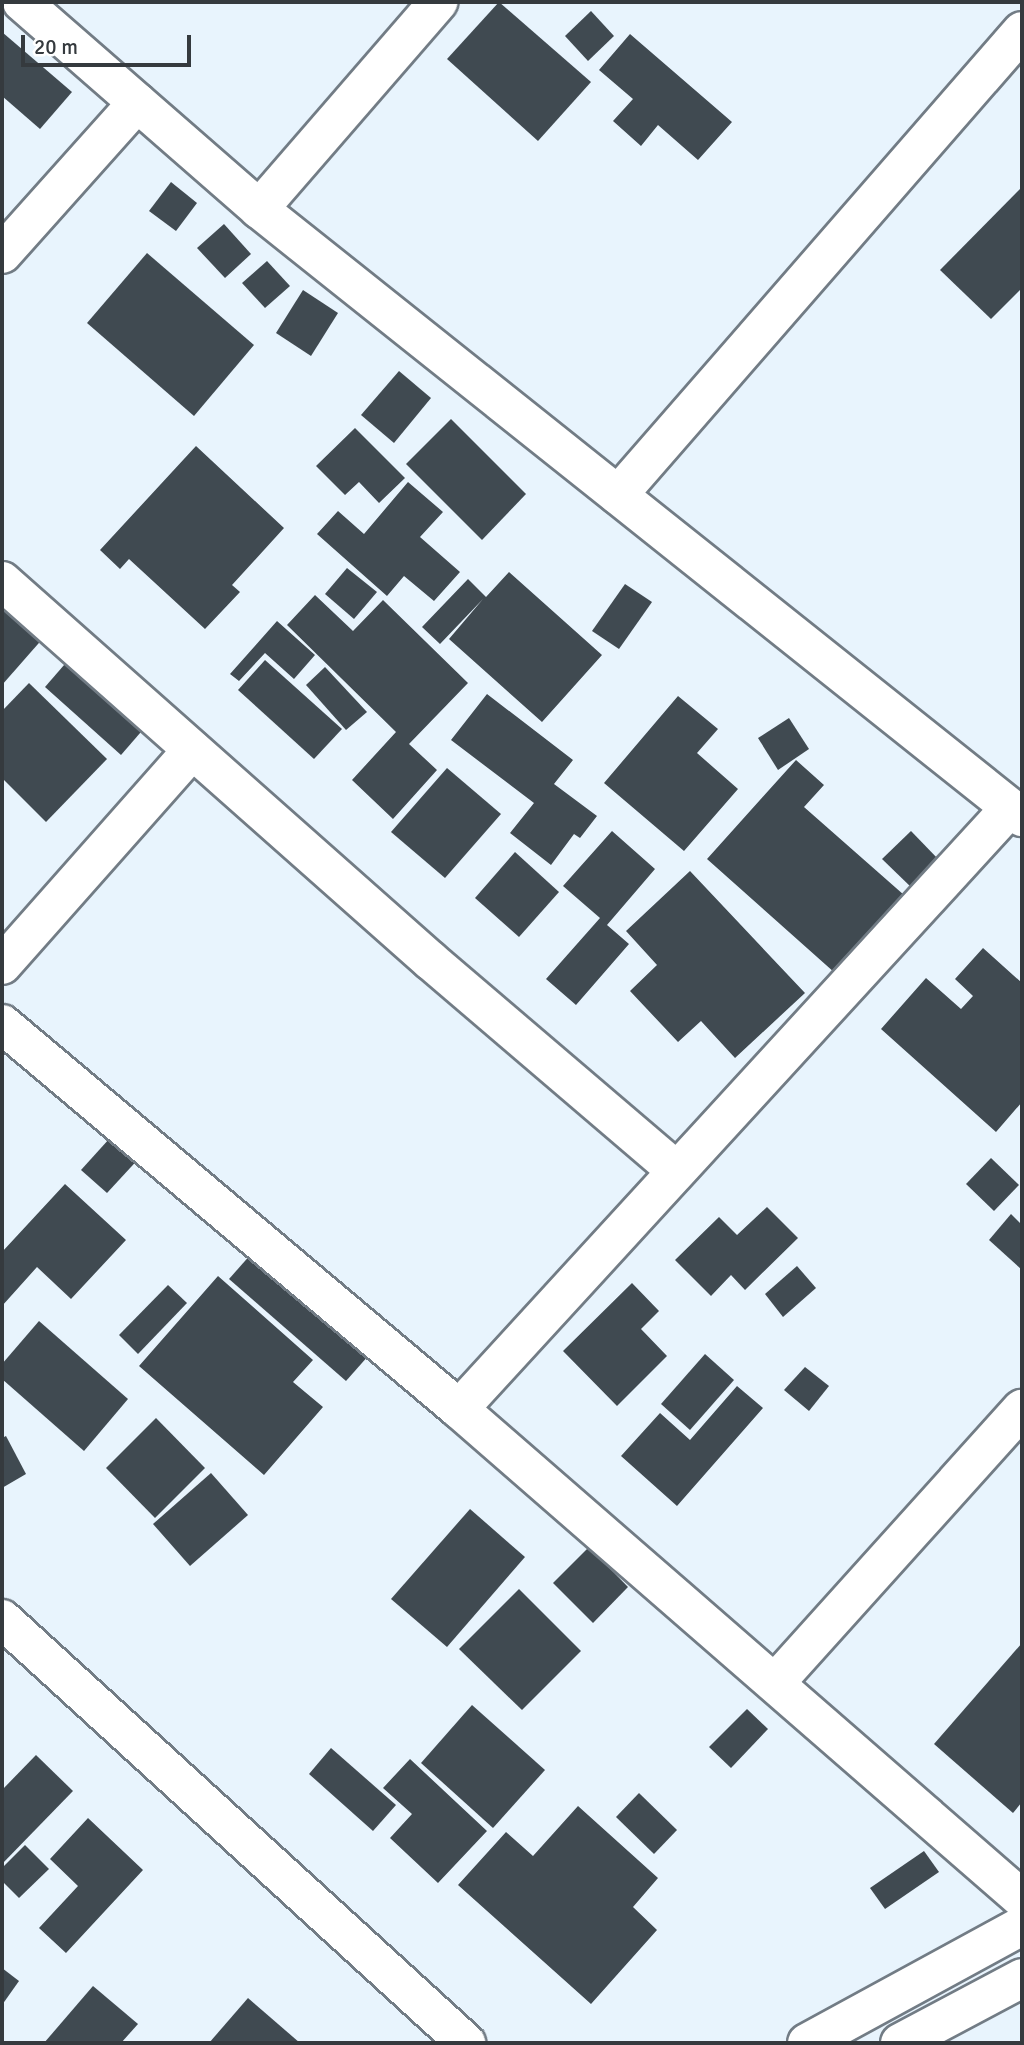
<!DOCTYPE html>
<html>
<head>
<meta charset="utf-8">
<style>
  body { margin:0 }
  #map { position:relative; width:1024px; height:2045px; overflow:hidden; background:#e8f4fd; font-family:Signika,sans-serif }
  div>[style] { position:absolute }
  .building>* { inset:0; background:#404a51 }
  .roads { filter:drop-shadow(2px 0 #727c85) drop-shadow(-2px 0 #727c85) drop-shadow(0 2px #727c85) drop-shadow(0 -2px #727c85) }
  .minor>* { height:38px; margin:-19px; padding:0 19px; transform-origin:19px; border-radius:19px; background:#fff }
  span { translate:-50% -50%; white-space:nowrap; text-align:center; line-height:1.15; -webkit-text-stroke:7px #fff; paint-order:stroke }
  .frame { position:absolute; inset:0; border:4px solid #353a3e; pointer-events:none }
  .scale { position:absolute; left:21px; top:35px; width:170px; height:32px; box-sizing:border-box; border:4px solid #353a3e; border-top:0; padding-left:9px; font-size:21px; line-height:24px; white-space:nowrap; color:#353a3e; -webkit-text-stroke:5px #fff; paint-order:stroke }
</style>
</head>
<body>
<div id="map">
  <div class="building">
    <i style="clip-path:polygon(499px 2px,591px 82px,538px 141px,447px 59px)"></i>
    <i style="clip-path:polygon(591px 11px,614px 36px,588px 61px,565px 36px)"></i>
    <i style="clip-path:polygon(2px 32px,72px 92px,40px 129px,2px 96px)"></i>
    <i style="clip-path:polygon(630px 34px,732px 122px,698px 160px,658px 125px,641px 146px,613px 121px,633px 99px,599px 70px)"></i>
    <i style="clip-path:polygon(171px 182px,197px 203px,176px 231px,149px 211px)"></i>
    <i style="clip-path:polygon(1022px 187px,1022px 288px,991px 319px,940px 270px)"></i>
    <i style="clip-path:polygon(224px 224px,251px 254px,225px 278px,197px 248px)"></i>
    <i style="clip-path:polygon(147px 253px,254px 345px,194px 416px,87px 323px)"></i>
    <i style="clip-path:polygon(267px 261px,290px 286px,265px 308px,242px 283px)"></i>
    <i style="clip-path:polygon(303px 290px,338px 313px,311px 356px,276px 333px)"></i>
    <i style="clip-path:polygon(399px 371px,431px 398px,394px 443px,361px 415px)"></i>
    <i style="clip-path:polygon(451px 419px,526px 494px,482px 540px,406px 464px)"></i>
    <i style="clip-path:polygon(355px 428px,405px 478px,379px 503px,359px 482px,345px 495px,316px 466px)"></i>
    <i style="clip-path:polygon(196px 446px,284px 528px,232px 585px,240px 592px,205px 629px,129px 559px,120px 569px,100px 550px)"></i>
    <i style="clip-path:polygon(408px 482px,443px 512px,420px 537px,460px 572px,434px 601px,404px 576px,387px 596px,317px 534px,338px 511px,364px 534px)"></i>
    <i style="clip-path:polygon(347px 568px,377px 592px,354px 619px,325px 594px)"></i>
    <i style="clip-path:polygon(509px 572px,602px 655px,542px 722px,449px 639px,483px 599px,440px 644px,422px 627px,468px 579px,486px 597px)"></i>
    <i style="clip-path:polygon(625px 584px,652px 602px,619px 649px,592px 631px)"></i>
    <i style="clip-path:polygon(315px 595px,353px 631px,383px 600px,468px 683px,409px 744px,437px 770px,393px 819px,352px 780px,396px 732px,287px 625px)"></i>
    <i style="clip-path:polygon(2px 598px,45px 636px,2px 685px)"></i>
    <i style="clip-path:polygon(277px 621px,315px 655px,294px 679px,265px 653px,239px 681px,230px 674px)"></i>
    <i style="clip-path:polygon(71px 657px,147px 725px,121px 755px,45px 687px)"></i>
    <i style="clip-path:polygon(265px 660px,342px 729px,314px 759px,238px 690px)"></i>
    <i style="clip-path:polygon(325px 667px,367px 712px,346px 730px,306px 685px)"></i>
    <i style="clip-path:polygon(29px 683px,107px 759px,46px 822px,2px 778px,2px 711px)"></i>
    <i style="clip-path:polygon(487px 694px,573px 760px,554px 784px,597px 816px,580px 838px,574px 834px,551px 865px,510px 833px,534px 803px,451px 740px)"></i>
    <i style="clip-path:polygon(678px 696px,718px 729px,697px 753px,738px 789px,684px 851px,604px 783px)"></i>
    <i style="clip-path:polygon(789px 718px,809px 749px,778px 770px,758px 738px)"></i>
    <i style="clip-path:polygon(796px 760px,824px 785px,804px 807px,904px 895px,835px 973px,707px 859px)"></i>
    <i style="clip-path:polygon(447px 768px,501px 814px,445px 878px,391px 832px)"></i>
    <i style="clip-path:polygon(612px 831px,655px 869px,607px 925px,629px 944px,576px 1005px,546px 979px,600px 918px,563px 886px)"></i>
    <i style="clip-path:polygon(911px 831px,940px 861px,913px 889px,882px 859px)"></i>
    <i style="clip-path:polygon(515px 852px,559px 892px,519px 937px,475px 898px)"></i>
    <i style="clip-path:polygon(690px 871px,805px 993px,735px 1058px,701px 1021px,678px 1042px,630px 991px,657px 965px,626px 931px)"></i>
    <i style="clip-path:polygon(983px 948px,1022px 983px,1022px 1102px,996px 1132px,881px 1029px,926px 978px,961px 1009px,973px 996px,955px 979px)"></i>
    <i style="clip-path:polygon(129px 1117px,155px 1141px,107px 1193px,81px 1170px)"></i>
    <i style="clip-path:polygon(991px 1158px,1019px 1185px,994px 1211px,966px 1184px)"></i>
    <i style="clip-path:polygon(65px 1184px,126px 1240px,71px 1299px,37px 1267px,2px 1306px,2px 1252px)"></i>
    <i style="clip-path:polygon(767px 1207px,798px 1238px,745px 1290px,731px 1275px,711px 1296px,675px 1260px,719px 1217px,737px 1235px)"></i>
    <i style="clip-path:polygon(1011px 1214px,1022px 1225px,1022px 1270px,989px 1240px)"></i>
    <i style="clip-path:polygon(260px 1244px,377px 1346px,346px 1381px,229px 1279px)"></i>
    <i style="clip-path:polygon(797px 1266px,816px 1288px,783px 1317px,765px 1294px)"></i>
    <i style="clip-path:polygon(218px 1276px,313px 1360px,293px 1382px,323px 1407px,264px 1475px,139px 1366px)"></i>
    <i style="clip-path:polygon(632px 1283px,659px 1311px,641px 1329px,667px 1356px,617px 1406px,563px 1351px)"></i>
    <i style="clip-path:polygon(168px 1285px,187px 1303px,138px 1354px,119px 1335px)"></i>
    <i style="clip-path:polygon(39px 1321px,128px 1399px,84px 1451px,2px 1379px,2px 1364px)"></i>
    <i style="clip-path:polygon(705px 1354px,734px 1380px,690px 1430px,661px 1404px)"></i>
    <i style="clip-path:polygon(805px 1367px,829px 1386px,809px 1411px,784px 1390px)"></i>
    <i style="clip-path:polygon(737px 1386px,763px 1408px,677px 1506px,621px 1456px,660px 1413px,690px 1440px)"></i>
    <i style="clip-path:polygon(156px 1418px,205px 1468px,155px 1518px,106px 1468px)"></i>
    <i style="clip-path:polygon(6px 1436px,26px 1474px,2px 1488px,2px 1438px)"></i>
    <i style="clip-path:polygon(211px 1473px,248px 1515px,190px 1566px,153px 1524px)"></i>
    <i style="clip-path:polygon(470px 1509px,525px 1557px,447px 1647px,391px 1599px)"></i>
    <i style="clip-path:polygon(589px 1547px,628px 1587px,593px 1623px,553px 1583px)"></i>
    <i style="clip-path:polygon(519px 1589px,581px 1651px,522px 1710px,459px 1649px)"></i>
    <i style="clip-path:polygon(1022px 1643px,1022px 1802px,1013px 1813px,934px 1744px)"></i>
    <i style="clip-path:polygon(472px 1705px,545px 1770px,493px 1828px,421px 1763px)"></i>
    <i style="clip-path:polygon(747px 1709px,768px 1729px,731px 1768px,709px 1747px)"></i>
    <i style="clip-path:polygon(331px 1748px,396px 1805px,373px 1831px,309px 1774px)"></i>
    <i style="clip-path:polygon(36px 1755px,73px 1791px,2px 1864px,2px 1790px)"></i>
    <i style="clip-path:polygon(410px 1759px,487px 1831px,438px 1883px,390px 1838px,412px 1814px,383px 1788px)"></i>
    <i style="clip-path:polygon(639px 1793px,677px 1830px,654px 1854px,616px 1817px)"></i>
    <i style="clip-path:polygon(578px 1806px,658px 1878px,633px 1907px,657px 1930px,591px 2004px,458px 1885px,506px 1832px,533px 1856px)"></i>
    <i style="clip-path:polygon(88px 1818px,143px 1870px,66px 1953px,39px 1928px,78px 1886px,50px 1859px)"></i>
    <i style="clip-path:polygon(25px 1845px,49px 1869px,19px 1898px,2px 1881px,2px 1868px)"></i>
    <i style="clip-path:polygon(924px 1851px,939px 1872px,885px 1909px,870px 1888px)"></i>
    <i style="clip-path:polygon(2px 1968px,19px 1981px,2px 2005px)"></i>
    <i style="clip-path:polygon(93px 1986px,138px 2024px,121px 2043px,44px 2043px)"></i>
    <i style="clip-path:polygon(248px 1998px,300px 2043px,209px 2043px)"></i>
  </div>
  <div class="roads">
    <div class="minor">
      <i style="left:22px;top:2px;width:315px;rotate:41.1deg"></i>
      <i style="left:259px;top:209px;width:976px;rotate:38.55deg"></i>
      <i style="left:259px;top:209px;width:274px;rotate:-49.1deg"></i>
      <i style="left:2px;top:254px;width:203px;rotate:-48.2deg"></i>
      <i style="left:618px;top:495px;width:615px;rotate:-48.95deg"></i>
      <i style="left:2px;top:581px;width:573px;rotate:41.53deg"></i>
      <i style="left:431px;top:961px;width:322px;rotate:40.5deg"></i>
      <i style="left:2px;top:965px;width:287px;rotate:-48.5deg"></i>
      <i style="left:2px;top:1024px;width:598px;rotate:40.11deg"></i>
      <i style="left:459px;top:1409px;width:746px;rotate:41.03deg"></i>
      <i style="left:459px;top:1409px;width:815px;rotate:-47.49deg"></i>
      <i style="left:2px;top:1619px;width:629px;rotate:42.42deg"></i>
      <i style="left:775px;top:1683px;width:369px;rotate:-48deg"></i>
      <i style="left:807px;top:2043px;width:245px;rotate:-28.6deg"></i>
      <i style="left:900px;top:2043px;width:138px;rotate:-28deg"></i>
    </div>
  </div>
  <div class="frame"></div>
  <div class="scale">20 m</div>
</div>
</body>
</html>
